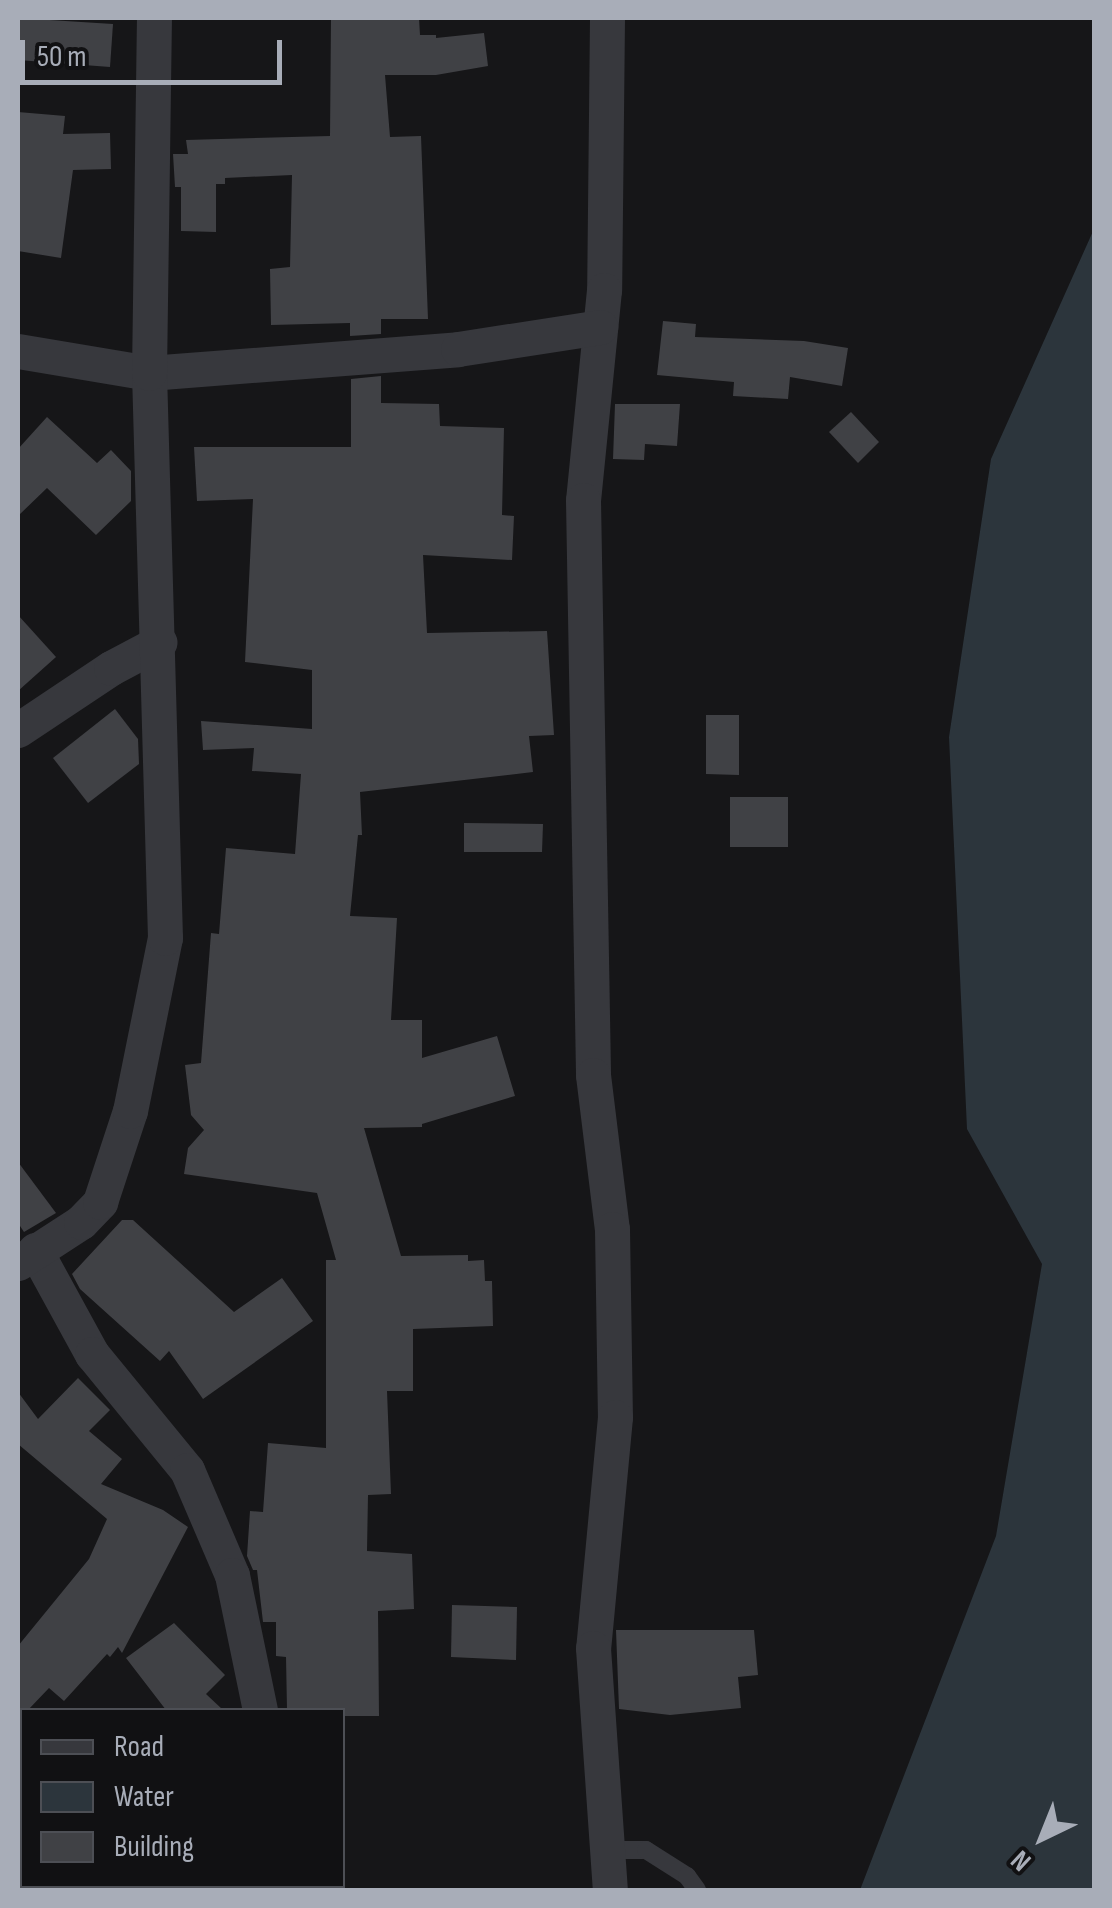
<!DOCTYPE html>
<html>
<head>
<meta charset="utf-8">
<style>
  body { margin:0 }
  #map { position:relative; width:1112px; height:1908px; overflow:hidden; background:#161618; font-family:"Sofia Sans Condensed",sans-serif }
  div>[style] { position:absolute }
  .water>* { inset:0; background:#2c353c }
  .building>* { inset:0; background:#404145 }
  .lane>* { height:18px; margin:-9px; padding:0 9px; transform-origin:9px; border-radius:9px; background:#37383d }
  .street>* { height:35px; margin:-17.5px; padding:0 17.5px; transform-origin:17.5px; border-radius:17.5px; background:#37383d }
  span { translate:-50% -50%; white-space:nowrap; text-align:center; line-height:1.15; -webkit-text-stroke:8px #111113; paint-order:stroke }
  .frame { position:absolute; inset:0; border:20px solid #a8adb8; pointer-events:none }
  .legend { position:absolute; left:20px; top:1708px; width:325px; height:180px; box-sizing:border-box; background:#111113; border:2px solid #4d4f55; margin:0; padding:12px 18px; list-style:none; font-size:30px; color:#a8adb8 }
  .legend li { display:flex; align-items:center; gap:20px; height:50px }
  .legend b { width:50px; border:2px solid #4d4f55 }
  .north { position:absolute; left:992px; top:1788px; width:100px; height:100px; -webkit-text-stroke:8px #111113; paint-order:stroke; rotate:223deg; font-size:28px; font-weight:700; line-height:40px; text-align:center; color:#a8adb8 }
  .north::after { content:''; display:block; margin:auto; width:35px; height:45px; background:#a8adb8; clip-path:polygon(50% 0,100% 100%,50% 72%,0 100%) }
  .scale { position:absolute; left:20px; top:40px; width:262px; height:45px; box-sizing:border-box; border:5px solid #a8adb8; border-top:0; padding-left:12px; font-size:30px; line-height:35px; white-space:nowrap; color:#a8adb8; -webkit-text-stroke:8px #111113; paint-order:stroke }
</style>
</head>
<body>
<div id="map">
  <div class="water">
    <i style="clip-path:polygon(1094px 229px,1094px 1890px,860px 1890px,996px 1536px,1042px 1264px,967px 1129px,949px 737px,991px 459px)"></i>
  </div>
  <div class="building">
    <i style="clip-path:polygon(18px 18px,113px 24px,110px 67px,18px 60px)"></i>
    <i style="clip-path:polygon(331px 18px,419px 18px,420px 35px,436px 35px,436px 38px,484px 33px,488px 66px,436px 75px,385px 75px,390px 137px,421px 136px,428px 319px,381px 319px,381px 334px,350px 336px,350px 323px,271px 325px,270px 269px,290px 267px,292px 175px,225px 178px,225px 184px,216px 184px,216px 232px,181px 231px,181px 187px,175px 187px,173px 154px,188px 154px,186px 140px,330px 136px)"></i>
    <i style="clip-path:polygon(18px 112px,65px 116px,63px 134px,110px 133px,111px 169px,73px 170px,61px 258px,18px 251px)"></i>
    <i style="clip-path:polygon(663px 321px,696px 324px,695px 337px,804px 341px,848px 348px,842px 386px,790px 377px,788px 399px,733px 396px,734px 382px,657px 375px)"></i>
    <i style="clip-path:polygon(381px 376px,381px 403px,439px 404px,440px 426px,504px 428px,502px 515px,514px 516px,512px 560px,423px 555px,427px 633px,547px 631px,554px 735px,529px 736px,533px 772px,360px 792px,362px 835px,358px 835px,350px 916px,397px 918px,391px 1020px,422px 1020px,422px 1058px,497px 1036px,515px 1096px,422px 1124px,422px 1127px,364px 1128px,401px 1256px,468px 1255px,468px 1261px,484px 1260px,485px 1281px,492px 1281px,493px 1326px,413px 1329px,413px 1391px,387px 1391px,391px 1494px,368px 1495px,367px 1551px,412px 1554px,414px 1609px,378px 1611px,379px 1716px,342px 1716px,342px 1710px,287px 1710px,286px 1657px,276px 1656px,276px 1622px,263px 1622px,257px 1570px,253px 1570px,247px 1556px,250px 1511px,263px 1512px,268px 1443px,326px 1448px,326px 1260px,336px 1260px,317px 1193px,184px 1174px,188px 1148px,204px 1130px,191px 1115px,185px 1065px,201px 1063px,211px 933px,219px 934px,226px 848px,295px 854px,301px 774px,252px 771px,254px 748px,203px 750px,201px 721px,312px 729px,312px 670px,245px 662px,253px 499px,197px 501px,194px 447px,351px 447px,351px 379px)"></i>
    <i style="clip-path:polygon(615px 404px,680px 404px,677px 446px,645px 444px,644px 460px,613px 459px)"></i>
    <i style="clip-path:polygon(851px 412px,879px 442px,858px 463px,829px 432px)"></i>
    <i style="clip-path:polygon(47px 417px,97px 463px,111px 450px,131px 471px,131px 501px,96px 535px,47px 488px,18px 516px,18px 449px)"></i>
    <i style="clip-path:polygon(18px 615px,56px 657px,18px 691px)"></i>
    <i style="clip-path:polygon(115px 709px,138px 739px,139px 764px,88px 803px,53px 758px)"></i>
    <i style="clip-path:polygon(706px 715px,739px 715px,739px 775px,706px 774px)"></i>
    <i style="clip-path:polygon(730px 797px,788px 797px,788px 847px,730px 847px)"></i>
    <i style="clip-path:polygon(464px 823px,543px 824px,542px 852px,464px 852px)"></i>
    <i style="clip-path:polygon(18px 1162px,56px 1213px,24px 1232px,18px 1223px)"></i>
    <i style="clip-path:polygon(122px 1220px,133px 1220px,234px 1312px,282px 1278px,313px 1321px,203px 1399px,169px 1351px,160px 1361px,80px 1289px,72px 1274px)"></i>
    <i style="clip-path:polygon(78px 1378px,110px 1410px,89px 1431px,122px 1459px,101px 1484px,163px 1510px,188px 1527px,122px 1653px,118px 1647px,110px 1657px,107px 1654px,64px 1701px,49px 1688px,28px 1710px,22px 1710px,18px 1722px,18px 1646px,89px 1559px,107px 1519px,18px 1444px,18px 1392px,38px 1419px)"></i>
    <i style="clip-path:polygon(452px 1605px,517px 1607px,516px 1660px,451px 1657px)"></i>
    <i style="clip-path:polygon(174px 1623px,225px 1675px,206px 1694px,223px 1710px,166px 1710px,126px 1658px)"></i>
    <i style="clip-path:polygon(616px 1630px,754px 1630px,758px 1675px,738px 1677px,741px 1708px,670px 1715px,619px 1709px)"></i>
  </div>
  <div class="lane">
    <i style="left:609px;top:1850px;width:37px"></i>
    <i style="left:646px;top:1850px;width:49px;rotate:32.4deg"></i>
    <i style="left:687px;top:1876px;width:17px;rotate:54deg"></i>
  </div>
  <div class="street">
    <i style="left:607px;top:18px;width:272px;rotate:90.6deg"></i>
    <i style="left:604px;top:290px;width:211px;rotate:95.7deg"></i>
    <i style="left:583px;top:500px;width:575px;rotate:89deg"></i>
    <i style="left:593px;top:1075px;width:155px;rotate:83deg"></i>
    <i style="left:612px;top:1229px;width:188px;rotate:89.1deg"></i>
    <i style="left:615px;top:1417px;width:232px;rotate:95.4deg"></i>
    <i style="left:593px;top:1648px;width:243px;rotate:86deg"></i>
    <i style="left:18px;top:351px;width:133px;rotate:9.5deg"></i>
    <i style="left:149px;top:373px;width:310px;rotate:-4.4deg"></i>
    <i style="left:458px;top:349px;width:144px;rotate:-8.8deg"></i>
    <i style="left:18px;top:730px;width:112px;rotate:-33.7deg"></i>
    <i style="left:111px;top:668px;width:55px;rotate:-28deg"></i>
    <i style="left:35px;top:1250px;width:119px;rotate:61.3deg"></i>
    <i style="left:92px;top:1354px;width:150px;rotate:50.7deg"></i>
    <i style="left:187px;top:1470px;width:114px;rotate:66.8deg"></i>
    <i style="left:232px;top:1575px;width:138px;rotate:78.3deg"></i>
    <i style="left:18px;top:1263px;width:75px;rotate:-33.1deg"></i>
    <i style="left:81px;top:1222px;width:28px;rotate:-46deg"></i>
    <i style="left:100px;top:1202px;width:96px;rotate:-71.8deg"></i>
    <i style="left:130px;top:1111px;width:177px;rotate:-78.6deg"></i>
    <i style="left:165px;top:938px;width:565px;rotate:-91.62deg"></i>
    <i style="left:149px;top:373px;width:355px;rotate:-89.2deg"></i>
    <i style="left:18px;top:1771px;width:6px;rotate:45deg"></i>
    <i style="left:165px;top:1886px;width:8px;rotate:30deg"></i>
  </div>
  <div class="frame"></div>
  <ul class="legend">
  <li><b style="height:12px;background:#37383d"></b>Road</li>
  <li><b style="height:28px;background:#2c353c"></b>Water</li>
  <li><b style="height:28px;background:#404145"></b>Building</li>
  </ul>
  <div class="north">N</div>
  <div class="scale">50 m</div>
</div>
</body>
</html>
